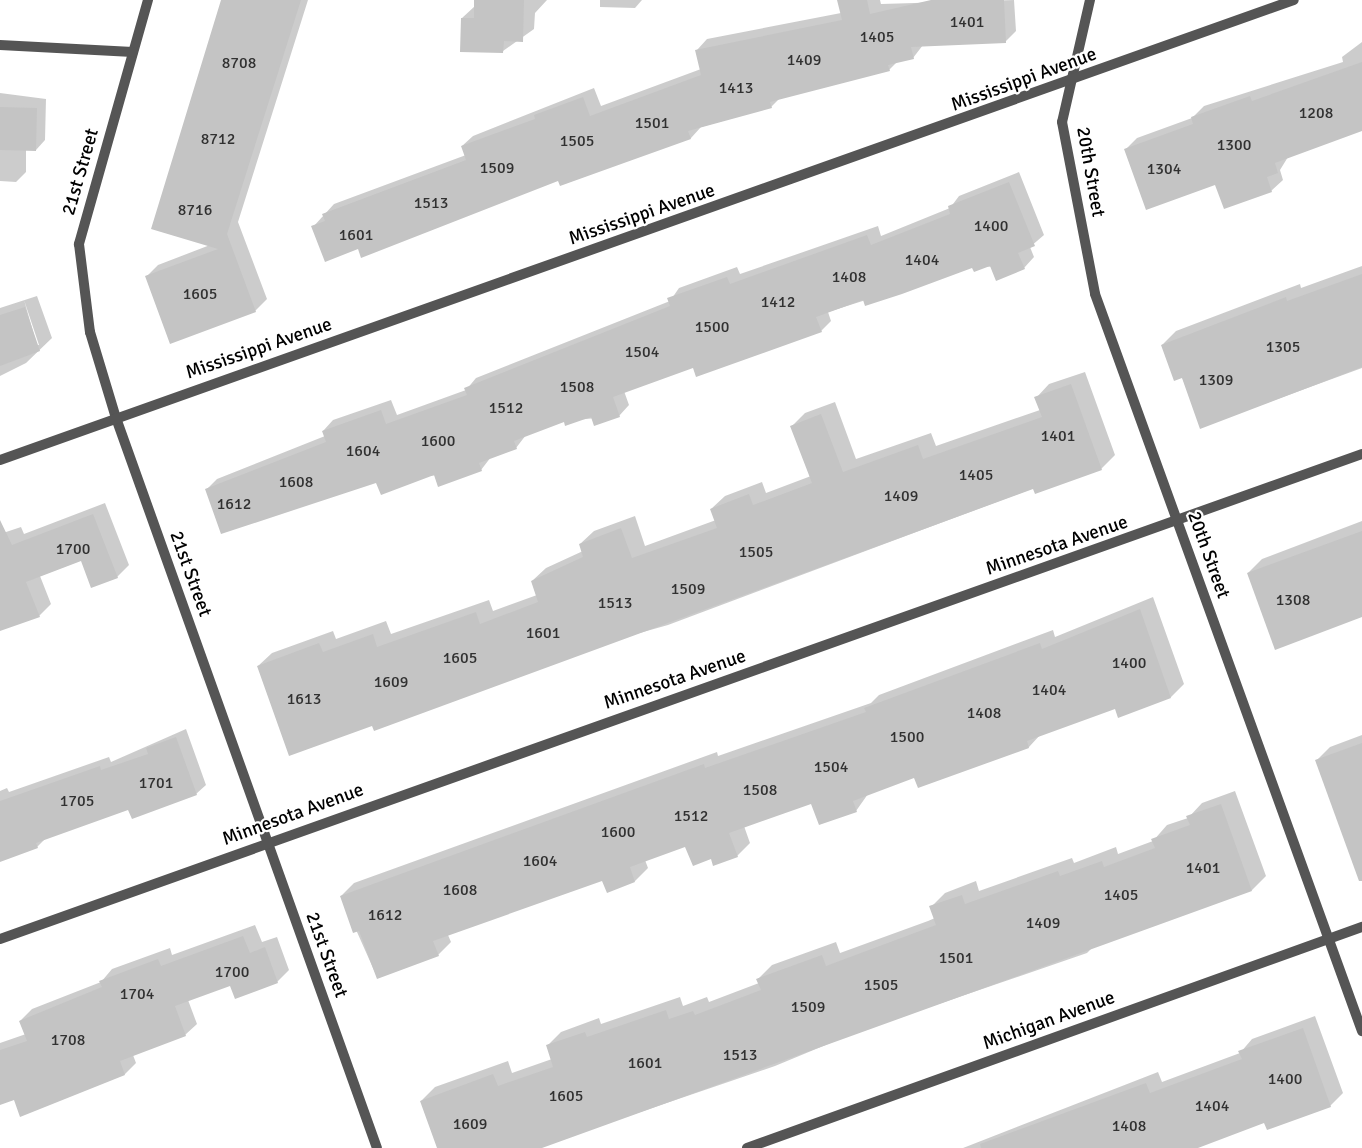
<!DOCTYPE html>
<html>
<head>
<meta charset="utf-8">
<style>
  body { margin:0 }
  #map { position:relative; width:1362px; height:1148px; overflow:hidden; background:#fff; font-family:Signika,sans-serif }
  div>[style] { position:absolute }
  .shadow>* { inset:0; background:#0003 }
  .building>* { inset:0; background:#c4c4c4 }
  .minor>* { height:10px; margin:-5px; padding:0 5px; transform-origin:5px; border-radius:5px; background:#555 }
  span { translate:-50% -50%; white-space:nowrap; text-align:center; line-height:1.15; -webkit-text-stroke:4.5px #fff; paint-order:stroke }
  .number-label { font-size:16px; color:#313131 }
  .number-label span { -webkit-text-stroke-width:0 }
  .street-label { font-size:19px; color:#000 }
</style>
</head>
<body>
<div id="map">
  <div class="shadow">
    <i style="clip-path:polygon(222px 0,308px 0,238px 222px,267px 299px,255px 311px,146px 277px,158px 265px,210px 245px)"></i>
    <i style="clip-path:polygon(476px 0,547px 0,535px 13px,534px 29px,503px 51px,462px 18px,475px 6px)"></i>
    <i style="clip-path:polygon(600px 0,642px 0,635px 8px,600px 7px)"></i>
    <i style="clip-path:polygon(838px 0,880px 0,881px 4px,1014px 0,1016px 31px,1005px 42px,923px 45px,913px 58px,897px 62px,889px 70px,780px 98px,771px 107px,701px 127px,691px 138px,561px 185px,559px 179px,359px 248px,313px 227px,334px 204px,466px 155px,462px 146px,473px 136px,594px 88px,601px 106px,701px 69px,697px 50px,707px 39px,841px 13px)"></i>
    <i style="clip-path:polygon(1362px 42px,1362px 129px,1288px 157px,1280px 170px,1283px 180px,1271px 191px,1216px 183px,1125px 150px,1137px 138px,1192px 118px,1204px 106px,1343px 62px,1342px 57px)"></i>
    <i style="clip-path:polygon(0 93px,46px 99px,45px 140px,36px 150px,26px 149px,26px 172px,16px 182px,0 181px)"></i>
    <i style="clip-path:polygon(1019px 172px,1044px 235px,1030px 247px,1034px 257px,1024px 268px,973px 266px,828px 312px,831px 321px,821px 331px,693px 366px,624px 391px,629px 405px,619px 416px,564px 421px,526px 435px,516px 448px,491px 457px,481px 470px,377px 482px,206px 490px,217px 479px,325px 436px,323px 431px,333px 420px,391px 400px,397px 415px,466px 390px,476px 378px,670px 301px,679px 288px,737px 267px,740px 274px,878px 226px,881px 236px,950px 208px,959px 196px)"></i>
    <i style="clip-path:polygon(1362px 266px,1362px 368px,1201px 427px,1182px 377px,1162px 345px,1176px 331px,1300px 284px,1301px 288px)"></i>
    <i style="clip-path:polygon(evenodd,37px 296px,52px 338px,26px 363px,0 376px,0 308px,37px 296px,24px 300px,39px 345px,37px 345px,24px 300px)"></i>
    <i style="clip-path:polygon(1085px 372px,1115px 455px,1101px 469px,1034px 488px,668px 625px,597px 645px,258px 666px,272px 653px,333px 631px,336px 639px,386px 621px,391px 634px,489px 600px,493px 611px,537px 595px,532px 581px,546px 568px,583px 551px,580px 544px,594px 531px,635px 516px,645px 546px,716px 520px,711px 509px,725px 496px,762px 482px,766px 493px,811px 476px,792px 426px,805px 413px,835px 402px,856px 459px,931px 433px,936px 446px,1040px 410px,1036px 398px,1049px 384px)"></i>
    <i style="clip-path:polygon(105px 503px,129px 565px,117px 577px,82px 560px,40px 576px,51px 604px,39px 616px,0 630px,0 534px,21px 527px,24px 534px)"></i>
    <i style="clip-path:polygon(1362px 521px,1362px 616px,1248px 573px,1262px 559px)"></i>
    <i style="clip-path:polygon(1153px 597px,1184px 684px,1171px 697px,1115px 707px,1041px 734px,1029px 747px,919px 786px,915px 776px,868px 794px,856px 811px,812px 803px,744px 826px,750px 843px,737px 856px,712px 858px,686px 845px,645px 860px,648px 868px,635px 881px,608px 891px,603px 879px,448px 935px,451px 942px,438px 955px,377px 977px,341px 896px,354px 883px,717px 752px,718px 756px,871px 703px,879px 695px,1053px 630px,1055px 637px)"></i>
    <i style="clip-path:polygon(186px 729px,206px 785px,196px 794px,129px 808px,46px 838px,37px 847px,0 861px,0 791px,7px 788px,9px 792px,109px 757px,111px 762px)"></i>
    <i style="clip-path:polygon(1362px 735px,1362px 861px,1316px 761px,1330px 747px)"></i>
    <i style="clip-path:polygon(1235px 791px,1266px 876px,1252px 890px,1095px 945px,1087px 953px,857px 1032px,775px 1066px,535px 1148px,438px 1148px,421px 1101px,435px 1087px,508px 1061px,512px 1073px,552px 1059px,547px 1046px,561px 1032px,599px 1018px,601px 1024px,680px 997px,683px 1006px,707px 997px,709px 1002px,759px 983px,758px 979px,772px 965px,836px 942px,840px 953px,928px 921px,935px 918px,931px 907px,945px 893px,976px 881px,979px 891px,1072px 858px,1074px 863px,1116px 847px,1118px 854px,1153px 841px,1167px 825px,1188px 818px,1202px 803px)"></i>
    <i style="clip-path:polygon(255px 925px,262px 942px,277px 937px,289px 970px,277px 982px,231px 985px,188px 1000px,197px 1024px,185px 1035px,133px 1055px,136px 1063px,125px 1074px,0 1103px,0 1043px,26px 1034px,20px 1021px,32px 1009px,101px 982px,112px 969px,170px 948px,172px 955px)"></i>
    <i style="clip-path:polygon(1315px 1016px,1343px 1093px,1330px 1106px,1265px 1121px,1194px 1148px,963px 1148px,1158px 1072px,1162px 1082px,1240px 1053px,1252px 1039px)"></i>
  </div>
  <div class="building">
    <i style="clip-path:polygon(221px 0,301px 0,227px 234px,256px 312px,170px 344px,145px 276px,218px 249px,151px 229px)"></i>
    <i style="clip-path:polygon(474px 0,524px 0,523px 42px,504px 41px,503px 53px,460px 52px,461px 18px,474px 18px)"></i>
    <i style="clip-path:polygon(837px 0,867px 0,870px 14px,931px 0,1004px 0,1006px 43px,911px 47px,914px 59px,888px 65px,890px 71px,770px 102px,772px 108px,688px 131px,691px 139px,624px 163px,560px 186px,558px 181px,361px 258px,358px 249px,325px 262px,311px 226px,325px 221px,322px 214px,466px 160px,461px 146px,535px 119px,534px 115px,583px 97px,590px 116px,701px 75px,695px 50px,842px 20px)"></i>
    <i style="clip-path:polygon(1362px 62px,1362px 131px,1275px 163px,1278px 173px,1267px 177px,1272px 192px,1224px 209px,1215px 185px,1146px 210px,1124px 149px,1193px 124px,1191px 117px,1250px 96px,1252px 101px)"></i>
    <i style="clip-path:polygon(0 107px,37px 108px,36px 151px,0 150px)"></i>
    <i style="clip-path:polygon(1009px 182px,1035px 246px,1018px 253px,1025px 269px,996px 281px,990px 266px,974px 272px,972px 268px,902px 294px,865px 306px,863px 300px,816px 317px,822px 332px,696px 377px,693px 368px,613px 397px,620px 417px,594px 426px,591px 417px,565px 426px,564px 422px,514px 441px,517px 449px,479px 463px,482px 471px,438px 487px,434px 475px,381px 495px,376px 483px,221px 534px,205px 489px,326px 442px,322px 431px,381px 410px,386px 424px,467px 395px,464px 388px,670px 306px,667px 298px,727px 277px,730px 284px,867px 235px,871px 245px,950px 214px,948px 206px)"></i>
    <i style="clip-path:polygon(1362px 274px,1362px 367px,1200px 429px,1182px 378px,1174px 381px,1161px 345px,1286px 297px,1287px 301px)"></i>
    <i style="clip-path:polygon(25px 307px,40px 351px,0 366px,0 315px)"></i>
    <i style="clip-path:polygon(1071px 384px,1102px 470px,1035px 494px,1033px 489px,374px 731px,372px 726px,289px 756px,257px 666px,319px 643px,323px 652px,373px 634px,377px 647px,476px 612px,480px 624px,538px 602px,531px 581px,583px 557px,579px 544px,621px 528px,632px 558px,717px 528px,710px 509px,749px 494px,753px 505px,812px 483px,790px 426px,821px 414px,843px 472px,918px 445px,923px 459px,1042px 417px,1034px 397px)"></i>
    <i style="clip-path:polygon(93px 514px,118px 578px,91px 588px,81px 561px,26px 582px,40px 617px,0 631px,0 520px,12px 545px)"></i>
    <i style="clip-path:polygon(1362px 531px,1362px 617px,1275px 650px,1247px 573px)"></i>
    <i style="clip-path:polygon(1140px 609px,1171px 698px,1118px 718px,1115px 709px,1027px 741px,1029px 748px,918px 788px,914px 778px,853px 801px,857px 812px,819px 825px,811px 804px,729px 833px,738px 857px,713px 866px,711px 859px,693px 866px,685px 847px,630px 867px,635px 882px,607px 893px,602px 881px,433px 941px,439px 956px,377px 979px,359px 931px,353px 933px,340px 896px,704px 764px,705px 768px,866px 712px,864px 708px,1040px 643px,1042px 649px)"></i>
    <i style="clip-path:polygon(176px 737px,197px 795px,132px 819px,128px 810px,36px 843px,38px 848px,0 862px,0 801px,100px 766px,101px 770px,148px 754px,146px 748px)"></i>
    <i style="clip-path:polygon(1362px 743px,1362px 881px,1359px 881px,1315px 760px)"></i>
    <i style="clip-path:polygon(1221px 804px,1252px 891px,542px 1148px,437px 1148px,420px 1101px,493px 1074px,498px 1086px,553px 1067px,546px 1045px,585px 1032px,587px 1037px,666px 1010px,669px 1019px,693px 1011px,695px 1015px,761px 990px,756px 979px,822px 955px,826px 966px,936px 925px,929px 906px,962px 895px,965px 904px,1058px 871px,1060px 876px,1102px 861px,1104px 867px,1155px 848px,1151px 839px,1190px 825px,1186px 816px)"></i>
    <i style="clip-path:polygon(243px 936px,250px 953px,265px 947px,278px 983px,235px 999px,230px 986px,175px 1006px,186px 1036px,120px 1061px,125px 1075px,20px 1117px,14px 1100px,0 1105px,0 1050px,27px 1041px,19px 1021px,102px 987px,99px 981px,158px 959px,161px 966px)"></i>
    <i style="clip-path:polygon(1303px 1028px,1331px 1107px,1267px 1130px,1264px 1123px,1198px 1148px,981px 1148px,980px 1144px,1146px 1083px,1150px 1093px,1242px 1059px,1238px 1051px)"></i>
  </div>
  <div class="minor">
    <i style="left:148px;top:0;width:254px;rotate:105.8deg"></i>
    <i style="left:79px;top:244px;width:89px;rotate:82.9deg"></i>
    <i style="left:90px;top:332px;width:90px;rotate:73.2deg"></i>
    <i style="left:116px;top:418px;width:775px;rotate:70.33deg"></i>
    <i style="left:1090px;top:0;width:125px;rotate:102.9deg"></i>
    <i style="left:1062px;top:122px;width:175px;rotate:79.1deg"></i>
    <i style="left:1095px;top:294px;width:784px;rotate:70.09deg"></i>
    <i style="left:0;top:45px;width:133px;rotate:3deg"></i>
    <i style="left:0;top:460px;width:1373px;rotate:-19.57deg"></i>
    <i style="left:0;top:939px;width:1446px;rotate:-19.6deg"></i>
    <i style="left:747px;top:1148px;width:654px;rotate:-19.77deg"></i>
  </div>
  <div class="number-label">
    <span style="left:967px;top:22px">1401</span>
    <span style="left:877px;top:37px">1405</span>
    <span style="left:804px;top:60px">1409</span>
    <span style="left:239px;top:63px">8708</span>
    <span style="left:736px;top:88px">1413</span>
    <span style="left:1316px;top:113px">1208</span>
    <span style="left:652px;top:123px">1501</span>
    <span style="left:218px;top:139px">8712</span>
    <span style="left:577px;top:141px">1505</span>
    <span style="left:1234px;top:145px">1300</span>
    <span style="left:497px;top:168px">1509</span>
    <span style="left:1164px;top:169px">1304</span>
    <span style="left:431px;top:203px">1513</span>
    <span style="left:195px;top:210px">8716</span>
    <span style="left:991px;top:226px">1400</span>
    <span style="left:356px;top:235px">1601</span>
    <span style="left:922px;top:260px">1404</span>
    <span style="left:849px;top:277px">1408</span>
    <span style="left:200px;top:294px">1605</span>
    <span style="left:778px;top:302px">1412</span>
    <span style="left:712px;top:327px">1500</span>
    <span style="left:1283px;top:347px">1305</span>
    <span style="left:642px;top:352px">1504</span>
    <span style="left:1216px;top:380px">1309</span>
    <span style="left:577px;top:387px">1508</span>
    <span style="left:506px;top:408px">1512</span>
    <span style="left:1058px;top:436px">1401</span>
    <span style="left:438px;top:441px">1600</span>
    <span style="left:363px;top:451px">1604</span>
    <span style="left:976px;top:475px">1405</span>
    <span style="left:296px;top:482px">1608</span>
    <span style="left:901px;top:496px">1409</span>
    <span style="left:234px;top:504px">1612</span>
    <span style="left:73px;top:549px">1700</span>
    <span style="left:756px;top:552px">1505</span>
    <span style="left:688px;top:589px">1509</span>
    <span style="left:1293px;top:600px">1308</span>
    <span style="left:615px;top:603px">1513</span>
    <span style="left:543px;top:633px">1601</span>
    <span style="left:460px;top:658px">1605</span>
    <span style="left:1129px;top:663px">1400</span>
    <span style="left:391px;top:682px">1609</span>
    <span style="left:1049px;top:690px">1404</span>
    <span style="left:304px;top:699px">1613</span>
    <span style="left:984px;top:713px">1408</span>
    <span style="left:907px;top:737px">1500</span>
    <span style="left:831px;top:767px">1504</span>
    <span style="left:156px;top:783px">1701</span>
    <span style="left:760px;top:790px">1508</span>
    <span style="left:77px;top:801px">1705</span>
    <span style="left:691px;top:816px">1512</span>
    <span style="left:618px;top:832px">1600</span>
    <span style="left:540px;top:861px">1604</span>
    <span style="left:1203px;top:868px">1401</span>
    <span style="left:460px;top:890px">1608</span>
    <span style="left:1121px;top:895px">1405</span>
    <span style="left:385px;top:915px">1612</span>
    <span style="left:1043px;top:923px">1409</span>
    <span style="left:956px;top:958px">1501</span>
    <span style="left:232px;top:972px">1700</span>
    <span style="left:881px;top:985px">1505</span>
    <span style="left:137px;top:994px">1704</span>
    <span style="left:808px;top:1007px">1509</span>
    <span style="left:68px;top:1040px">1708</span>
    <span style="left:740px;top:1055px">1513</span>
    <span style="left:645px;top:1063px">1601</span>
    <span style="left:1285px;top:1079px">1400</span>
    <span style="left:566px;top:1096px">1605</span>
    <span style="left:1212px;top:1106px">1404</span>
    <span style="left:470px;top:1124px">1609</span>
    <span style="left:1129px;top:1126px">1408</span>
  </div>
  <div class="street-label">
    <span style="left:1024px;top:80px;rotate:-20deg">Mississippi Avenue</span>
    <span style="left:81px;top:172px;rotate:-74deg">21st Street</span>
    <span style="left:1090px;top:172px;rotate:80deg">20th Street</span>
    <span style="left:642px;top:215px;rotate:-19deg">Mississippi Avenue</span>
    <span style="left:259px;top:349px;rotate:-19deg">Mississippi Avenue</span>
    <span style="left:1057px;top:546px;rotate:-19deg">Minnesota Avenue</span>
    <span style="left:1208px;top:555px;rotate:70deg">20th Street</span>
    <span style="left:190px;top:574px;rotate:70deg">21st Street</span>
    <span style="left:675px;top:680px;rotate:-19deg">Minnesota Avenue</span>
    <span style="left:293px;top:815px;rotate:-20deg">Minnesota Avenue</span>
    <span style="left:326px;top:955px;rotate:70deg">21st Street</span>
    <span style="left:1049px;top:1021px;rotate:-20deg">Michigan Avenue</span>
  </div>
</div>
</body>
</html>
